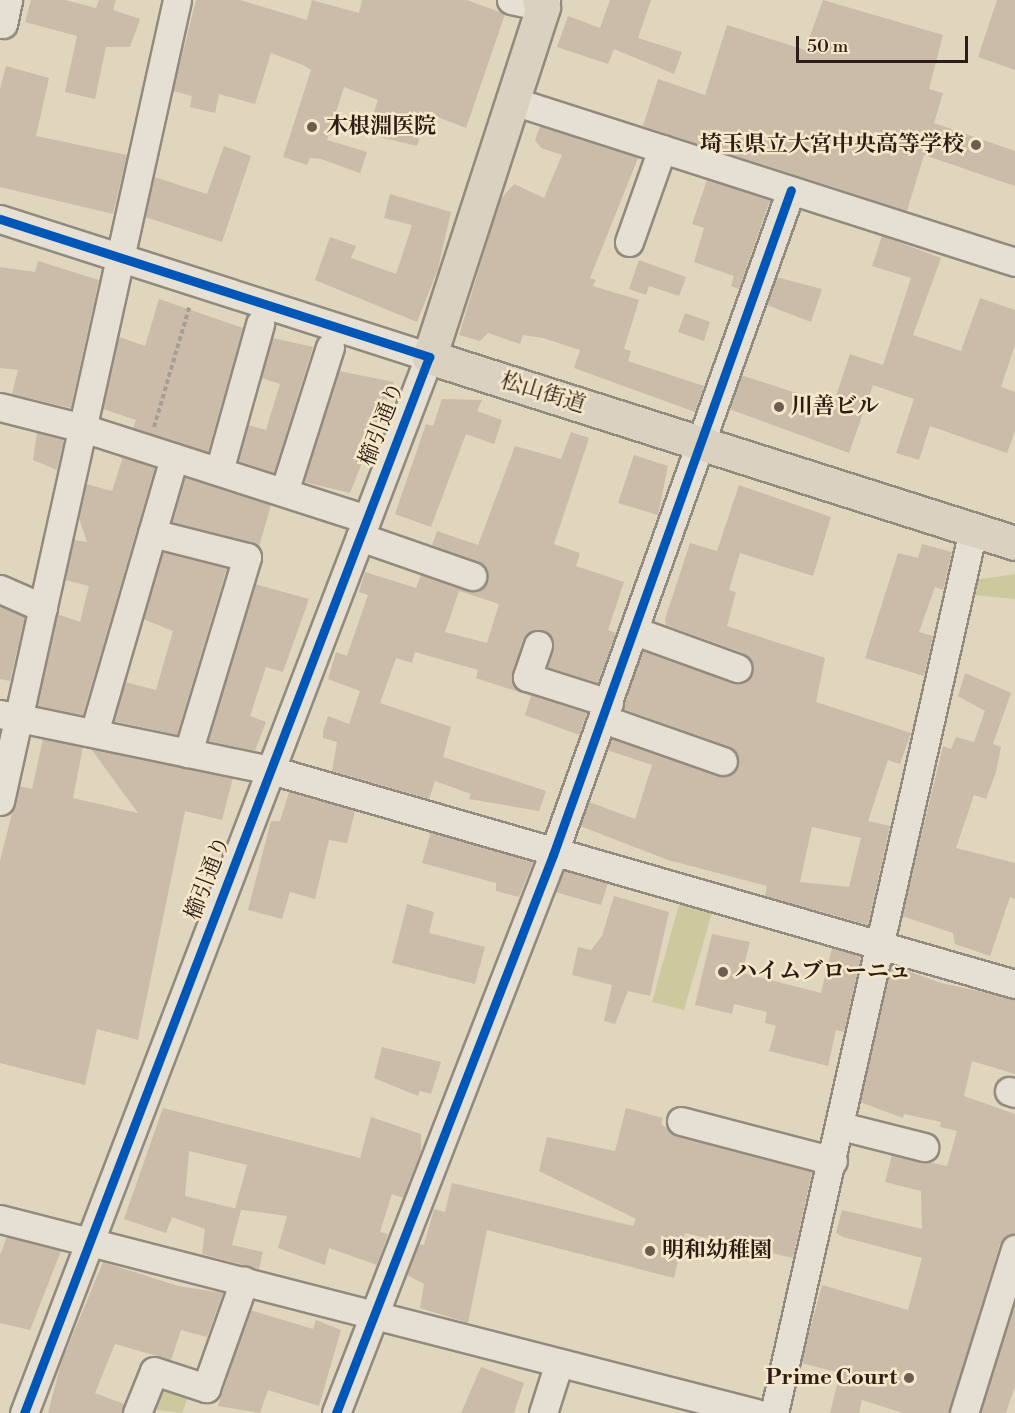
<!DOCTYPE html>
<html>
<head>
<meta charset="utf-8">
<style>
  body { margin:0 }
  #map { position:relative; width:1015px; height:1413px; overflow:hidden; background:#e0d5bd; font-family:"Libre Bodoni","Noto Serif JP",serif }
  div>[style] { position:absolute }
  .green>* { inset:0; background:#cec89f }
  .building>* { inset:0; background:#cbbca9 }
  .path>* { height:4px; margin-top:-2px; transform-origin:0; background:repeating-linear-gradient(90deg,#a49e94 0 4.5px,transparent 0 7.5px) }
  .roads { filter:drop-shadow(2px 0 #928a7c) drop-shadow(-2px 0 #928a7c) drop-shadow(0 2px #928a7c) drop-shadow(0 -2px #928a7c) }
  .minor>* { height:27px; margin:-13.5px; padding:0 13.5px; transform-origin:13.5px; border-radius:13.5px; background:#e6e0d4 }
  .major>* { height:33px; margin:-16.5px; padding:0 16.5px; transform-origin:16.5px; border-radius:16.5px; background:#dad1c0 }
  .cycleway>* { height:9px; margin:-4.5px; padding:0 4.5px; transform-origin:4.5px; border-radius:4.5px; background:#0057b8 }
  .dots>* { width:16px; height:16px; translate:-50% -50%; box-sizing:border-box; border:3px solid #f5e8ca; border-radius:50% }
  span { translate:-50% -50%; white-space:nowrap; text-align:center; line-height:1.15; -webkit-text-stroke:5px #f5e8ca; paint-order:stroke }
  .poi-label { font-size:22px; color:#2e1c16; font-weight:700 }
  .left { translate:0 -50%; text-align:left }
  .right { translate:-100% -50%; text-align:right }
  .street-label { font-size:22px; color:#2e1c16 }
  .scale { position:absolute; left:796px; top:36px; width:172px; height:27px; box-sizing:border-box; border:3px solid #2e1c16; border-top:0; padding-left:8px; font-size:18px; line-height:21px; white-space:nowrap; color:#2e1c16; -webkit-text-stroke:4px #f5e8ca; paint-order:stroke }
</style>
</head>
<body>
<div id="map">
  <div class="green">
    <i style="clip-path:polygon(1015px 574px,1015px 599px,973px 595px,975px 580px)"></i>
    <i style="clip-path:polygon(680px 901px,713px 909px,684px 1010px,652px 1002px)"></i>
    <i style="clip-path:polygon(155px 1377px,191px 1389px,182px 1413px,143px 1408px)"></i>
  </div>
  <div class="building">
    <i style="clip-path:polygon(31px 0,65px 0,96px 8px,99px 0,116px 0,113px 10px,140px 19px,130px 47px,106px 47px,95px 99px,65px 92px,77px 36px,25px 22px)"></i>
    <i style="clip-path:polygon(196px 0,240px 0,307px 20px,312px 0,359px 13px,362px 0,467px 0,505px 14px,466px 128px,427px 113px,417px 146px,367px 134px,378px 100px,344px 87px,327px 140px,367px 152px,360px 173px,321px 159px,310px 158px,307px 165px,283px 157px,311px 70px,303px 65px,271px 53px,255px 104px,219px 94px,215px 113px,190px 107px,192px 96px,173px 91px)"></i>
    <i style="clip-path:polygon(610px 0,651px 0,638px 38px,682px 52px,674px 74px,614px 49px,608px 64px,557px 47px,568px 16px,600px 28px)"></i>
    <i style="clip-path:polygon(823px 0,943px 35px,929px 89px,943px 93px,934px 123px,1015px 151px,1015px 186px,924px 155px,907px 211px,643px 126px,658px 79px,705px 95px,727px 25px,805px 50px)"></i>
    <i style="clip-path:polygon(997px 0,1015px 0,1015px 70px,978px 57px)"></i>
    <i style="clip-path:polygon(6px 66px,49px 78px,36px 136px,127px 155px,113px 214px,0 187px,0 89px)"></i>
    <i style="clip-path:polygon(540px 126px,638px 158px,590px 278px,596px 280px,593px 286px,639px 300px,624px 349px,631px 351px,628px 361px,704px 386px,695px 412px,574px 368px,580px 350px,543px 338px,523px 335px,520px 344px,488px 333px,480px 341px,459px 335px,500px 200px,514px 184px,544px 198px,562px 155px,541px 148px,535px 140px)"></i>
    <i style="clip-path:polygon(224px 146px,251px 156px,222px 242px,145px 217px,154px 177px,207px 194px)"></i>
    <i style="clip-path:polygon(707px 180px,770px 200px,739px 289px,731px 286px,734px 276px,694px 262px,704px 228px,692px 224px)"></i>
    <i style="clip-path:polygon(390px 194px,451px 212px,438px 269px,417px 322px,315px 280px,330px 237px,356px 246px,351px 258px,396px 274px,412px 225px,384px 218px)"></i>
    <i style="clip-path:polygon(882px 236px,941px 258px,913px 335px,961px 351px,980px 298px,1015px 310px,1015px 345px,1001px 387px,1015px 392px,1015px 431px,1007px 453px,930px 426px,919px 460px,896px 453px,914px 399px,873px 385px,849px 453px,729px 409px,741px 375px,833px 405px,850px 354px,883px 365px,911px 278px,872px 266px)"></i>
    <i style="clip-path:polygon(639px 260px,686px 277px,679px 296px,649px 286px,646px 295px,629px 289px)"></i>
    <i style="clip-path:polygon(38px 261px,99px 280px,71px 408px,12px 394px,18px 370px,0 368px,0 267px,35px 272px)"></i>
    <i style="clip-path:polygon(776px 277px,822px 289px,811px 322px,767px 305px)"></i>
    <i style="clip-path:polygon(159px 299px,243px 328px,208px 452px,133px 428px,136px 420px,103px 409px,119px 337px,145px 346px)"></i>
    <i style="clip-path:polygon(685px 313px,710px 322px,704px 341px,678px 332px)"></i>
    <i style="clip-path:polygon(273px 338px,313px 347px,274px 473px,238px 461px,248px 425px,266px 430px,280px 384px,261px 378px)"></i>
    <i style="clip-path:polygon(339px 371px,394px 382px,350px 493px,304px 482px)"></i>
    <i style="clip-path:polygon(442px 399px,482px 400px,477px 411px,502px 420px,494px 444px,466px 434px,431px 527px,395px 514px,426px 424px,433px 426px)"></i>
    <i style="clip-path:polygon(evenodd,571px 432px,589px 438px,554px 544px,580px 553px,576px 566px,624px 582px,608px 630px,616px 633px,598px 683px,547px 667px,553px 641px,536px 630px,523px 640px,512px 680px,522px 692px,587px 713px,579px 735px,525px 715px,531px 696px,476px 678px,478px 670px,415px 652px,412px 663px,396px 658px,380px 703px,451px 727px,443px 757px,546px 791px,539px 811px,469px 799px,471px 794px,435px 781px,429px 799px,332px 771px,337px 742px,323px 738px,323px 731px,328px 716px,349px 724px,360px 691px,328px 679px,336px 652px,347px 656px,368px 595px,359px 592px,365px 572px,416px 588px,421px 575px,467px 591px,482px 588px,487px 581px,484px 566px,432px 545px,437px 531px,478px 545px,515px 446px,561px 459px,571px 432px,459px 591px,499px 604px,487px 643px,445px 632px,459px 591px)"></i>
    <i style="clip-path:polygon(37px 433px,64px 439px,57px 470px,33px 460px)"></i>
    <i style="clip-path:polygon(634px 455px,668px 466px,658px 515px,618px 503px)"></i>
    <i style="clip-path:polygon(123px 457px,155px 467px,83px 715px,37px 706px,57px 614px,80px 622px,89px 586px,65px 580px,74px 540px,87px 542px,79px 518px,86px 484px,112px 491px)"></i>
    <i style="clip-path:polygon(185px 477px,271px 505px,259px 547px,172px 522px)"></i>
    <i style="clip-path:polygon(evenodd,739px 485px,831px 517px,813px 576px,740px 553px,729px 590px,736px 592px,727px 626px,825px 658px,816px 702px,911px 733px,900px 764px,888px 760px,868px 821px,890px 826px,868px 925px,765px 896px,767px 886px,668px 860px,580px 826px,589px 802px,635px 819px,652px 765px,607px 750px,611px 739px,718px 776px,738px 767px,738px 758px,728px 746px,623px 709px,643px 651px,732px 683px,752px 674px,752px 665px,743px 653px,666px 625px,665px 619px,690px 543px,717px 551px,739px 485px,812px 827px,861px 838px,849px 887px,800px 882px,812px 827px)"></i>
    <i style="clip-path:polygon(922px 544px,952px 552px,943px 590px,935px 587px,919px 632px,933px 636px,924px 676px,865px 658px,898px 553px,918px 558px)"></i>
    <i style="clip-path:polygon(163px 552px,227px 568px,177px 735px,114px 721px,125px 682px,156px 690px,173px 631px,143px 619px)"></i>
    <i style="clip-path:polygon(255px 584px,309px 599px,283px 672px,266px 667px,250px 716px,266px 722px,255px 751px,208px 741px)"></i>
    <i style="clip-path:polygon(0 606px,25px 617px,10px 681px,0 679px)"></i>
    <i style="clip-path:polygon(965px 673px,1011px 693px,993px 744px,1001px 747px,996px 772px,986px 799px,974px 795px,956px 848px,1015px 863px,1015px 899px,1010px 897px,990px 956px,955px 944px,953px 933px,902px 916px,943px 746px,951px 749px,956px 737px,974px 742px,985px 711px,958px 696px)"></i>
    <i style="clip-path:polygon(43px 739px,83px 747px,73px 798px,138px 813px,91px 749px,233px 778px,222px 820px,185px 811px,138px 1040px,97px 1029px,85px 1085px,0 1063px,0 861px,19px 786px,32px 789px)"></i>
    <i style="clip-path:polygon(289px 792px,355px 811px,347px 843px,329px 840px,315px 899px,290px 892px,282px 919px,248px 910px,271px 821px,280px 821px)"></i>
    <i style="clip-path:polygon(431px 832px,533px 862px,519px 897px,496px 891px,496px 883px,422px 863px)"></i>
    <i style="clip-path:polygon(564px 871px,608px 883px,601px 905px,555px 892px)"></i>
    <i style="clip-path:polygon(614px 896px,669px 912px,650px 996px,628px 991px,615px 1024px,604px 1021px,612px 985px,572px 975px,578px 947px,591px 950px,602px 936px)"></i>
    <i style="clip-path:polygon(407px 904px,434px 912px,429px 933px,485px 947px,475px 984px,392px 963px)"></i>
    <i style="clip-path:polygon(712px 934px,750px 942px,742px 973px,821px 993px,832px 948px,861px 956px,844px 1032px,836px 1030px,828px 1066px,769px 1051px,776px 1026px,765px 1023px,767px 1012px,734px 1004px,732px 1014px,695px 1005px)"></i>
    <i style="clip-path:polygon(891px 965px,941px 983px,1015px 999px,1015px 1074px,972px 1061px,964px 1096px,1015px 1114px,1015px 1234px,1000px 1244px,949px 1413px,903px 1413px,862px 1400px,859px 1413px,830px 1413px,840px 1373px,801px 1363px,822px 1285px,908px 1310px,922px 1258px,843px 1237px,836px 1233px,842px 1210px,922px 1229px,921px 1191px,885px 1182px,892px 1155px,947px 1166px,957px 1131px,940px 1127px,941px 1122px,904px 1114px,903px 1118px,860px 1102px)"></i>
    <i style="clip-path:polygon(382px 1047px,441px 1062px,431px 1094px,420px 1091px,418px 1096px,374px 1078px)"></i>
    <i style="clip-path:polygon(163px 1108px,360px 1158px,371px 1117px,421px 1134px,421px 1152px,403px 1198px,392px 1194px,380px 1232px,388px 1234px,377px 1265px,329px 1248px,325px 1265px,278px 1248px,287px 1216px,235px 1209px,247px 1165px,189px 1151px,185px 1196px,241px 1210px,232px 1245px,263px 1252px,259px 1269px,202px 1254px,205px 1229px,172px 1217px,166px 1233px,124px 1219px)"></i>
    <i style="clip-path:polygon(626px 1108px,663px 1118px,661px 1124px,677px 1136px,812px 1172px,793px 1258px,685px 1233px,674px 1278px,487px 1230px,468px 1323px,420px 1308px,424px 1284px,407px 1275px,419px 1244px,424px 1245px,434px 1209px,445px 1212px,452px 1183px,633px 1226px,636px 1219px,539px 1171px,547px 1137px,615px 1151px)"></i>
    <i style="clip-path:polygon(7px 1237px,61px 1251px,30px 1330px,0 1323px,0 1255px)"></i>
    <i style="clip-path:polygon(103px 1262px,178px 1286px,223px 1293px,207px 1337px,181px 1330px,171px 1360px,115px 1344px,95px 1393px,124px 1404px,122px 1413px,48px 1413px,61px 1363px)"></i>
    <i style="clip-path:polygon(1015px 1302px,1015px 1386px,1006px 1413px,980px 1413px)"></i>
    <i style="clip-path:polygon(250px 1310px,313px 1329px,316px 1320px,341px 1330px,319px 1406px,268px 1390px,260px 1413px,218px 1406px)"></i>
    <i style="clip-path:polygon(481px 1367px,524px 1383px,514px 1413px,461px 1413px)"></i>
  </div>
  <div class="path">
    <i style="left:154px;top:427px;width:127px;rotate:-73.6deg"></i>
  </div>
  <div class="roads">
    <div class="minor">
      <i style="left:511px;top:0;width:33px;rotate:12deg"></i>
      <i style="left:543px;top:7px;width:8px;rotate:-67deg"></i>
      <i style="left:3px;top:24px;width:25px;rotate:-78deg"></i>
      <i style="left:513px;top:101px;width:527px;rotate:17.78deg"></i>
      <i style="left:0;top:219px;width:451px;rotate:17.8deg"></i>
      <i style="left:429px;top:357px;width:1131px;rotate:110.98deg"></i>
      <i style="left:629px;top:242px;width:99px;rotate:-70.5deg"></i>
      <i style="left:0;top:407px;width:86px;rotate:14.2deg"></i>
      <i style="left:83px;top:428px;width:298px;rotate:17.8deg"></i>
      <i style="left:219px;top:471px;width:153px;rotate:-74.4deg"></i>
      <i style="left:284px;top:492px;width:152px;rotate:-72.4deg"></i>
      <i style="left:152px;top:533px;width:98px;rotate:14.2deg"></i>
      <i style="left:247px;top:557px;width:205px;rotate:106.8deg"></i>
      <i style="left:360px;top:537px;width:119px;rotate:19.2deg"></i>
      <i style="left:0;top:589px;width:47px;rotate:23.8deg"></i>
      <i style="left:635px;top:631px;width:109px;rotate:19.9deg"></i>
      <i style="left:538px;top:645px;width:34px;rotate:109deg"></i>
      <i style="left:527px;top:677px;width:86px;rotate:17.6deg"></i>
      <i style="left:0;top:714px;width:277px;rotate:11.7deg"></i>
      <i style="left:271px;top:770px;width:774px;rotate:16.05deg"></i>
      <i style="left:603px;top:719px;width:127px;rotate:19.3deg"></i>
      <i style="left:94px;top:733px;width:287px;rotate:-73.8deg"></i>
      <i style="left:0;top:801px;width:820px;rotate:-77.54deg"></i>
      <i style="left:1009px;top:1091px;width:6px;rotate:18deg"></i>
      <i style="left:681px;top:1121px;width:157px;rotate:14.7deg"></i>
      <i style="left:841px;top:1126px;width:86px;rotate:14.2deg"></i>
      <i style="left:0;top:1219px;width:780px;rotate:14.39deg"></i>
      <i style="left:137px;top:1413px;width:45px;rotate:-68deg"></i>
      <i style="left:154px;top:1371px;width:55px;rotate:18.1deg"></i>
      <i style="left:206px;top:1388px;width:114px;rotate:-70.4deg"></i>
      <i style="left:336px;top:1413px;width:599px;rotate:-68.75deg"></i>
      <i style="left:553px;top:855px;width:706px;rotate:-70.31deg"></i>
      <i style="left:543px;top:1413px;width:52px;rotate:-72.3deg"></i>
      <i style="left:774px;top:1413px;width:905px;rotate:-77.3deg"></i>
      <i style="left:964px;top:1413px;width:172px;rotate:-72.7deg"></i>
    </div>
    <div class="major">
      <i style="left:539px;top:0;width:8px;rotate:60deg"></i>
      <i style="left:543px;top:7px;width:368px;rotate:108deg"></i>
      <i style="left:429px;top:357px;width:615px;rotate:17.61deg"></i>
    </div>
  </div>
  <div class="cycleway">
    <i style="left:0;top:219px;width:451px;rotate:17.8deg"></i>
    <i style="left:429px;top:357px;width:1131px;rotate:110.98deg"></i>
    <i style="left:336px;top:1413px;width:599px;rotate:-68.75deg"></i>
    <i style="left:553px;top:855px;width:706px;rotate:-70.31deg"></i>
  </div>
  <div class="dots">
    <i style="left:312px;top:127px;background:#6c5d50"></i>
    <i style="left:976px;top:145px;background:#6c5d50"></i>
    <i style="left:779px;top:407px;background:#6c5d50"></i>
    <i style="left:723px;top:972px;background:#6c5d50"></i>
    <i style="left:650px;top:1251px;background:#6c5d50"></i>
    <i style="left:909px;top:1378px;background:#6c5d50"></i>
  </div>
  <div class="poi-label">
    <span class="left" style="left:326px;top:127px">木根淵医院</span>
    <span class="right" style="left:964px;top:145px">埼玉県立大宮中央高等学校</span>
    <span class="left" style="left:791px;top:407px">川善ビル</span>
    <span class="left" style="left:735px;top:972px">ハイムブローニュ</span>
    <span class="left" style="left:662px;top:1251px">明和幼稚園</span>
    <span class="right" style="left:897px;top:1378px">Prime Court</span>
  </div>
  <div class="street-label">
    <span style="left:543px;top:393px;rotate:17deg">松山街道</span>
    <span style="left:382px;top:424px;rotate:-69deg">櫛引通り</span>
    <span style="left:208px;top:878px;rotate:-69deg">櫛引通り</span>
  </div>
  <div class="scale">50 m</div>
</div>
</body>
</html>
